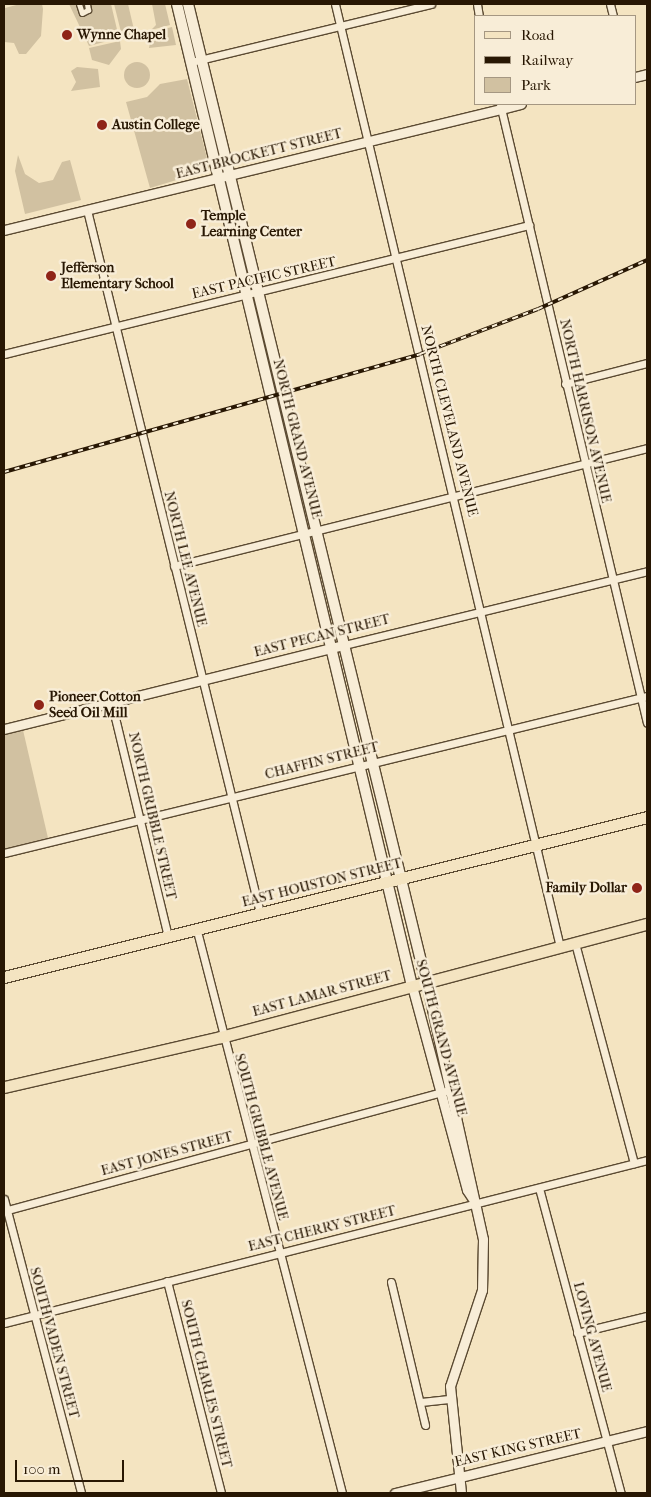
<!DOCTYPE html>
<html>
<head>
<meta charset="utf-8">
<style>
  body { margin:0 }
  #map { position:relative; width:651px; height:1497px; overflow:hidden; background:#f4e4c1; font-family:"IM FELL French Canon",serif }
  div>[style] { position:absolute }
  .green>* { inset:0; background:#d1c1a1 }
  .round { border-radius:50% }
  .roads { filter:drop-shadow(1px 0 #5b4a32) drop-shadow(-1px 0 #5b4a32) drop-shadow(0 1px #5b4a32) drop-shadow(0 -1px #5b4a32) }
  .pedestrian>* { height:5px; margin:-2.5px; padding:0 2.5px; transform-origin:2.5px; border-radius:2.5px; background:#f8edd7 }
  .minor>* { height:7px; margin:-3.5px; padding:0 3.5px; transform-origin:3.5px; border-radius:3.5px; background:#f8edd7 }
  .tertiary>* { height:9px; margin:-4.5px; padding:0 4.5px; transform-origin:4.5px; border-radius:4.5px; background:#f8edd7 }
  .secondary>* { height:10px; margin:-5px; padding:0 5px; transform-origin:5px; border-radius:5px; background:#f8edd7 }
  .primary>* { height:11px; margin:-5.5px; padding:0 5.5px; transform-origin:5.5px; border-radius:5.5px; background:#f4e4c1 }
  .rail>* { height:4px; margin-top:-2px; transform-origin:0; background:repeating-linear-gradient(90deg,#f8edd7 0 5.5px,#281703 0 11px); box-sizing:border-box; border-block:1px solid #281703 }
  .dots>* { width:14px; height:14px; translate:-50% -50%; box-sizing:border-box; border:2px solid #f8edd7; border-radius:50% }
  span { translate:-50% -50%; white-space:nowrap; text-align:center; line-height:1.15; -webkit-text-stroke:5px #f8edd7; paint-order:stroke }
  .poi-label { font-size:14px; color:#281703; font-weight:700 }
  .left { translate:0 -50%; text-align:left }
  .right { translate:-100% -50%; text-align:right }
  .street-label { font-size:14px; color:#281703 }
  .frame { position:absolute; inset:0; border:5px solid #281703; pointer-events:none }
  .legend { position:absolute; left:474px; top:15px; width:162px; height:90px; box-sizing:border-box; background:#f8edd7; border:1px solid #a59782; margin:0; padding:6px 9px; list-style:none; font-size:15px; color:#281703 }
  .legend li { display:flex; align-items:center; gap:10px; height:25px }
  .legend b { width:25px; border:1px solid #a59782 }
  .scale { position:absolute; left:15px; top:1460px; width:109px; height:22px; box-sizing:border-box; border:2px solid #281703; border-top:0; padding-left:6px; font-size:15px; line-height:18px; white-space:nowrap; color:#281703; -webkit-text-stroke:4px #f8edd7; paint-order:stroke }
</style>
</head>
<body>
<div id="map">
  <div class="green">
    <i style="clip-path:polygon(20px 4px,42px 4px,43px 9px,41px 36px,26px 54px,19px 54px,14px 43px,4px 42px,5px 8px)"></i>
    <i style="clip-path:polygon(69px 4px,79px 4px,79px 11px,85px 13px,87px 4px,111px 4px,119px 38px,89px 46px)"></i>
    <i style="clip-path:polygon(114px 4px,128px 4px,135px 34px,122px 36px)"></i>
    <i style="clip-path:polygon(152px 4px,165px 4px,170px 25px,151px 30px,156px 25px)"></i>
    <i style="clip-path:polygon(172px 27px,176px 45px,149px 48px,152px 32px)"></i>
    <i style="clip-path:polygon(120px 41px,121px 49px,109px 65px,92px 60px,89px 48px)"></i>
    <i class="round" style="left:124px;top:62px;width:26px;height:26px"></i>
    <i style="clip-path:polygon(77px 67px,98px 69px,100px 87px,71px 91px,76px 82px,71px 71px)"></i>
    <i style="clip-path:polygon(187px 79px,210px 170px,150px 188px,126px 102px,147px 97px,160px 84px)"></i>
    <i style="clip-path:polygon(18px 155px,25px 174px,39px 183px,53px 180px,62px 162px,70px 160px,81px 200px,25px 214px,15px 171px)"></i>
    <i style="clip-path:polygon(23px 730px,48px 838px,4px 849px,4px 735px)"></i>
  </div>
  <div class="roads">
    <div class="pedestrian">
      <i style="left:79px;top:4px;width:9px;rotate:72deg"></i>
      <i style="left:82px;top:13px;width:7px;rotate:-27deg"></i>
      <i style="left:88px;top:10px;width:6px;rotate:-99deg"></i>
    </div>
    <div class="minor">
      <i style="left:335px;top:4px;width:969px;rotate:76.58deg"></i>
      <i style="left:477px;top:4px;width:12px;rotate:81deg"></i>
      <i style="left:610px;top:4px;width:12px;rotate:76deg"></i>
      <i style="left:191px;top:62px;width:247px;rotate:-13.6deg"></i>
      <i style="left:500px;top:104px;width:636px;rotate:76.64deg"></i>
      <i style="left:87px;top:210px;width:724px;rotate:76.17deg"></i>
      <i style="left:4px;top:354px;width:541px;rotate:-13.8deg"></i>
      <i style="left:565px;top:384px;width:85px;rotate:-14.4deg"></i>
      <i style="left:174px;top:566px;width:487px;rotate:-14deg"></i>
      <i style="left:344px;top:645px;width:312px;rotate:-13.7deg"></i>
      <i style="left:111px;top:701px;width:243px;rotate:76.4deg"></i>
      <i style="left:4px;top:853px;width:662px;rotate:-13.72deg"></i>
      <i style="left:197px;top:931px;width:580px;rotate:75.53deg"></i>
      <i style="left:575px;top:943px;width:228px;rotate:75deg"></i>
      <i style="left:539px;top:1188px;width:316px;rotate:75deg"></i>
      <i style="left:4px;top:1199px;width:304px;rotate:75.3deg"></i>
      <i style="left:4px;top:1211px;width:465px;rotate:-15.2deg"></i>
      <i style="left:167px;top:1281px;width:219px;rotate:75.7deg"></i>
      <i style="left:391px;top:1282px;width:147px;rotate:76.6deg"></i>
      <i style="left:4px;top:1323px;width:663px;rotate:-14.22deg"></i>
      <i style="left:577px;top:1333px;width:72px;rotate:-13.7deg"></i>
      <i style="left:421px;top:1402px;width:28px;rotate:-6deg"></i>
    </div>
    <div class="tertiary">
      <i style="left:635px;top:77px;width:12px;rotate:-14deg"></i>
      <i style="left:4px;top:230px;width:532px;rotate:-13.7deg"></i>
      <i style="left:4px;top:729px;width:350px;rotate:-13.9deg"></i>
      <i style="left:426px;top:982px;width:263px;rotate:77.5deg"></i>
      <i style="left:483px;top:1239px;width:51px;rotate:91.1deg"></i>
      <i style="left:482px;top:1290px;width:101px;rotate:108.4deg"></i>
      <i style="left:450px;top:1386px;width:108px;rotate:84.1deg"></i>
      <i style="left:412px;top:986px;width:211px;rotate:74.9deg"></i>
      <i style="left:467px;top:1190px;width:11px;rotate:56deg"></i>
      <i style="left:395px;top:1493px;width:260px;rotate:-13.8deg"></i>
    </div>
    <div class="secondary">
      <i style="left:177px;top:4px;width:1010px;rotate:76.54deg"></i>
      <i style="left:188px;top:4px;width:1007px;rotate:76.32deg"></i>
    </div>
    <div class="primary">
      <i style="left:4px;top:977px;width:663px;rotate:-13.97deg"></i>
      <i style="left:4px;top:1087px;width:223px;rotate:-13deg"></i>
      <i style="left:221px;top:1037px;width:441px;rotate:-14.9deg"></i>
    </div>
  </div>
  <div class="rail">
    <i style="left:4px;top:472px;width:432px;rotate:-15.8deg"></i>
    <i style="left:420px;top:354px;width:126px;rotate:-20.9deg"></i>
    <i style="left:538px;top:309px;width:120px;rotate:-24.2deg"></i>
  </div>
  <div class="dots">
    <i style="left:67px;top:35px;background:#8f2418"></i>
    <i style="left:102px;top:125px;background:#8f2418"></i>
    <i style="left:191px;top:224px;background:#8f2418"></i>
    <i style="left:51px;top:276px;background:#8f2418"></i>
    <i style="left:39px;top:705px;background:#8f2418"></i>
    <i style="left:637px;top:888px;background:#8f2418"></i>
  </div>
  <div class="poi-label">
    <span class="left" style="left:77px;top:35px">Wynne Chapel</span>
    <span class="left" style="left:112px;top:125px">Austin College</span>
    <span class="left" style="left:201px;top:224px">Temple<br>Learning Center</span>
    <span class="left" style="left:61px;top:276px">Jefferson<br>Elementary School</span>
    <span class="left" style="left:49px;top:705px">Pioneer Cotton<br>Seed Oil Mill</span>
    <span class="right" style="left:627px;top:888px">Family Dollar</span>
  </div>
  <div class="street-label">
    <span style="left:259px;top:154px;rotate:-14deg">EAST BROCKETT STREET</span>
    <span style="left:264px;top:278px;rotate:-13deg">EAST PACIFIC STREET</span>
    <span style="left:585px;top:411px;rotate:77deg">NORTH HARRISON AVENUE</span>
    <span style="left:449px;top:421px;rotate:76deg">NORTH CLEVELAND AVENUE</span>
    <span style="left:297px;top:439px;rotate:76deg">NORTH GRAND AVENUE</span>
    <span style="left:185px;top:559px;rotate:76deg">NORTH LEE AVENUE</span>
    <span style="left:322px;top:636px;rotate:-14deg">EAST PECAN STREET</span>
    <span style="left:322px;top:761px;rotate:-14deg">CHAFFIN STREET</span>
    <span style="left:152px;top:816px;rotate:77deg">NORTH GRIBBLE STREET</span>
    <span style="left:322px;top:883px;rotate:-14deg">EAST HOUSTON STREET</span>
    <span style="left:322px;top:994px;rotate:-15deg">EAST LAMAR STREET</span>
    <span style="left:441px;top:1038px;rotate:75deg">SOUTH GRAND AVENUE</span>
    <span style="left:261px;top:1137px;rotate:75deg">SOUTH GRIBBLE AVENUE</span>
    <span style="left:167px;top:1154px;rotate:-15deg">EAST JONES STREET</span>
    <span style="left:322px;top:1229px;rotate:-14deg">EAST CHERRY STREET</span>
    <span style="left:592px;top:1337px;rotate:75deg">LOVING AVENUE</span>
    <span style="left:54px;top:1343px;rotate:75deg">SOUTH VADEN STREET</span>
    <span style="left:206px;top:1384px;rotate:76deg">SOUTH CHARLES STREET</span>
    <span style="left:518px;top:1448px;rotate:-13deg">EAST KING STREET</span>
  </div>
  <div class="frame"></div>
  <ul class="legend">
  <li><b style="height:6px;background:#f4e4c1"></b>Road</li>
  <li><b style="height:6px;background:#281703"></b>Railway</li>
  <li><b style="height:14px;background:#d1c1a1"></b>Park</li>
  </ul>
  <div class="scale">100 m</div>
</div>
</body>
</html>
